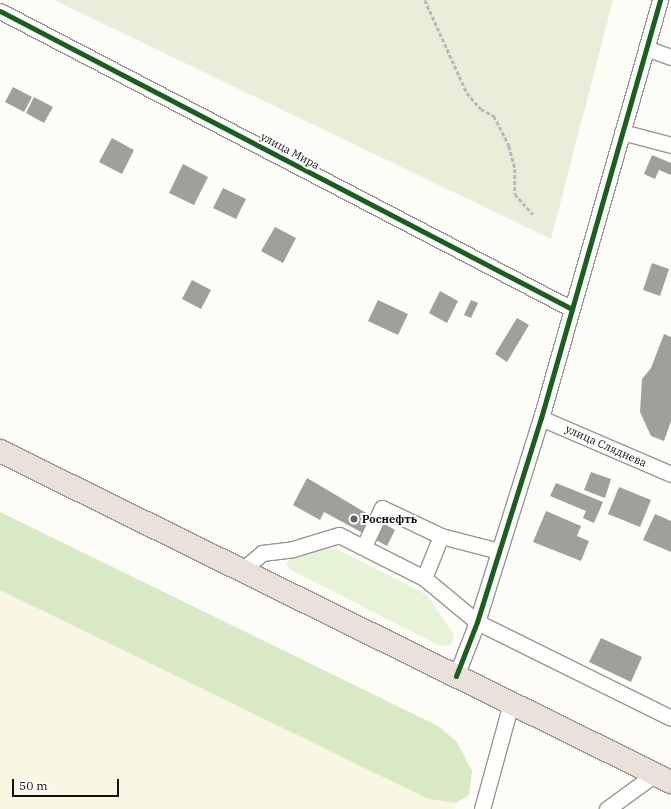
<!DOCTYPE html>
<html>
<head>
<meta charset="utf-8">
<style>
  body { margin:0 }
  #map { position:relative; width:671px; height:809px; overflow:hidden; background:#fdfcf7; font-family:"IBM Plex Serif",serif }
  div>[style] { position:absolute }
  .farmland>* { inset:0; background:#f9f7e4 }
  .green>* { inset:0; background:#e7f3d7 }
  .forest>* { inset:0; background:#d8eac5 }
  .cemetery>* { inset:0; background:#e9eedb }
  .building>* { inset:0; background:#a19f9c }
  .path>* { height:2.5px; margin-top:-1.25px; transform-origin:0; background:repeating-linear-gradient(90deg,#b9b9b8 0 4px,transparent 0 6px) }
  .roads { filter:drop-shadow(1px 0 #979795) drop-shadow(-1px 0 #979795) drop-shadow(0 1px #979795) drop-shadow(0 -1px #979795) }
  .minor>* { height:15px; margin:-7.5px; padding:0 7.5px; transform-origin:7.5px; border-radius:7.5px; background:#fffffe }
  .highway>* { height:22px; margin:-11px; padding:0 11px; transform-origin:11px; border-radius:11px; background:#eae1d8 }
  .cycleway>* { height:5px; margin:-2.5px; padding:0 2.5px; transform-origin:2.5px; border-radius:2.5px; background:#1b5e20 }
  .dots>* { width:11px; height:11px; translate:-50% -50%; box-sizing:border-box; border:2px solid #fff; border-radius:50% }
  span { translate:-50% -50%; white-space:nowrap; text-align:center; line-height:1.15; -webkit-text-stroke:4px #fff; paint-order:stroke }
  .street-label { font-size:11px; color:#111 }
  .poi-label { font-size:11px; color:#111; font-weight:700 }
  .left { translate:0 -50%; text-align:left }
  .scale { position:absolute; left:12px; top:779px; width:107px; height:18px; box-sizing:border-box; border:2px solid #111; border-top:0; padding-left:5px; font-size:12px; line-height:14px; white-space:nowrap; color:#111; -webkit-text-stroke:3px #fff; paint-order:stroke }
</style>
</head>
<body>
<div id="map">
  <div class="farmland">
    <i style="clip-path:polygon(0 590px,428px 799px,456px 803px,455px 809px,0 809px)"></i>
  </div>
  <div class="green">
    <i style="clip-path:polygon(327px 548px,336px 549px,427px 595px,454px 635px,451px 645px,440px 646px,289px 569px,286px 563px,294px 556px)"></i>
  </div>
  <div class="forest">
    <i style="clip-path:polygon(0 512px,438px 726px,457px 742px,472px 771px,469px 795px,456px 803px,428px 799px,0 590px)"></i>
  </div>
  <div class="cemetery">
    <i style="clip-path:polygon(54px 0,613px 0,551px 239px)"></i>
  </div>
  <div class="building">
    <i style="clip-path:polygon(13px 87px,32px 97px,24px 112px,5px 102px)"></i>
    <i style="clip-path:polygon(34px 97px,53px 107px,44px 123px,26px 113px)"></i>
    <i style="clip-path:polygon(112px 138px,134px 150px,122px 174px,99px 162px)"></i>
    <i style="clip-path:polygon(652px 155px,671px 163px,671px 175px,659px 170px,655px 179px,644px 174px)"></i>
    <i style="clip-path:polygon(183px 164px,208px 177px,194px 205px,169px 193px)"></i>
    <i style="clip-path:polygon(223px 188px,246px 199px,236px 219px,213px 208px)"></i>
    <i style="clip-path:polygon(275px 227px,296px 238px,283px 263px,261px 251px)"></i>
    <i style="clip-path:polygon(652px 263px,669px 269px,660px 296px,643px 290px)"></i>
    <i style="clip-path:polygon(192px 280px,211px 290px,201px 309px,182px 299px)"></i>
    <i style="clip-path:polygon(440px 291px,458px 301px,447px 323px,429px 313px)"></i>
    <i style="clip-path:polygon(378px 300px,408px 314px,398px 335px,368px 321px)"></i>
    <i style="clip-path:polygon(471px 300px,478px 303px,471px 318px,464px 315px)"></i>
    <i style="clip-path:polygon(517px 318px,529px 325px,507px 362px,495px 354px)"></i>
    <i style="clip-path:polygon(664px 334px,671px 337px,671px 421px,664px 441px,651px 436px,640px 412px,642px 379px,651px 368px)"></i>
    <i style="clip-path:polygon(591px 472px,611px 479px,605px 498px,584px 490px)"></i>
    <i style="clip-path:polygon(307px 478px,395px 530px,387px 546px,324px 512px,320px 520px,293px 505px)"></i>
    <i style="clip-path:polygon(556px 483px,603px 502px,594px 523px,583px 518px,586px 511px,550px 496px)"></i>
    <i style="clip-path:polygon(619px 487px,651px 500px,640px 527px,608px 514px)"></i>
    <i style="clip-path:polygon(546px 511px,581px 526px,577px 536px,589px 541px,581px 561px,533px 542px)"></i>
    <i style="clip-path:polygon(655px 514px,671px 521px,671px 552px,643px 540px)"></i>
    <i style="clip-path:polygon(601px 638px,642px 657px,631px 682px,589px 662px)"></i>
  </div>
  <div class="path">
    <i style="left:425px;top:0;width:102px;rotate:65.7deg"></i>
    <i style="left:467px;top:93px;width:21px;rotate:49deg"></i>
    <i style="left:481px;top:109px;width:15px;rotate:28deg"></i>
    <i style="left:494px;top:116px;width:34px;rotate:63deg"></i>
    <i style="left:509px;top:146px;width:24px;rotate:75deg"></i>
    <i style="left:515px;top:169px;width:25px;rotate:90deg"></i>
    <i style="left:515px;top:194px;width:27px;rotate:48deg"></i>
  </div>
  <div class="roads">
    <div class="minor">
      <i style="left:0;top:11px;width:645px;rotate:27.52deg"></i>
      <i style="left:646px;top:48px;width:27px;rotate:20deg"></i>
      <i style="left:622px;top:132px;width:51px;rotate:14.9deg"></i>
      <i style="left:541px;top:418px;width:142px;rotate:23.3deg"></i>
      <i style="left:364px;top:546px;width:42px;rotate:-64.7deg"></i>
      <i style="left:382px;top:508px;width:65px;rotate:25.4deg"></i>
      <i style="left:441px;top:536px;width:60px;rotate:14.5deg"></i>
      <i style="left:242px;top:570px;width:26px;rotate:-40deg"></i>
      <i style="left:262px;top:553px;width:31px;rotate:-7deg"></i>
      <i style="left:293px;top:549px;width:48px;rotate:-16.9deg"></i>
      <i style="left:339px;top:535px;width:95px;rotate:26.8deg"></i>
      <i style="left:424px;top:578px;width:69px;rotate:39.7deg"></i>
      <i style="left:477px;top:622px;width:216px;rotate:26.3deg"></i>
      <i style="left:424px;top:578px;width:45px;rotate:-68deg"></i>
      <i style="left:456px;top:676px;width:58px;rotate:-68.7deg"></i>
      <i style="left:477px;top:622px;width:214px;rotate:-72.6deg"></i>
      <i style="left:541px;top:418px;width:435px;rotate:-74.1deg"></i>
      <i style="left:482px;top:809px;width:110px;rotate:-74.7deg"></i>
      <i style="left:607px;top:809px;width:59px;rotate:-36.1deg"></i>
    </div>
    <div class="highway">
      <i style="left:0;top:451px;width:748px;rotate:26.26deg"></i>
    </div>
  </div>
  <div class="cycleway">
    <i style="left:0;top:11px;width:645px;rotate:27.52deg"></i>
    <i style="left:456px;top:676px;width:58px;rotate:-68.7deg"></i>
    <i style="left:477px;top:622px;width:214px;rotate:-72.6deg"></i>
    <i style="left:541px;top:418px;width:435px;rotate:-74.1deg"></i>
  </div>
  <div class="dots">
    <i style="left:354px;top:519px;background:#646362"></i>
  </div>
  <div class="street-label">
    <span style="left:290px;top:151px;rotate:28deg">улица Мира</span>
    <span style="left:606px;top:446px;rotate:24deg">улица Сляднева</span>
  </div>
  <div class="poi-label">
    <span class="left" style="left:362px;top:519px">Роснефть</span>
  </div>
  <div class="scale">50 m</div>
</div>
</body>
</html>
